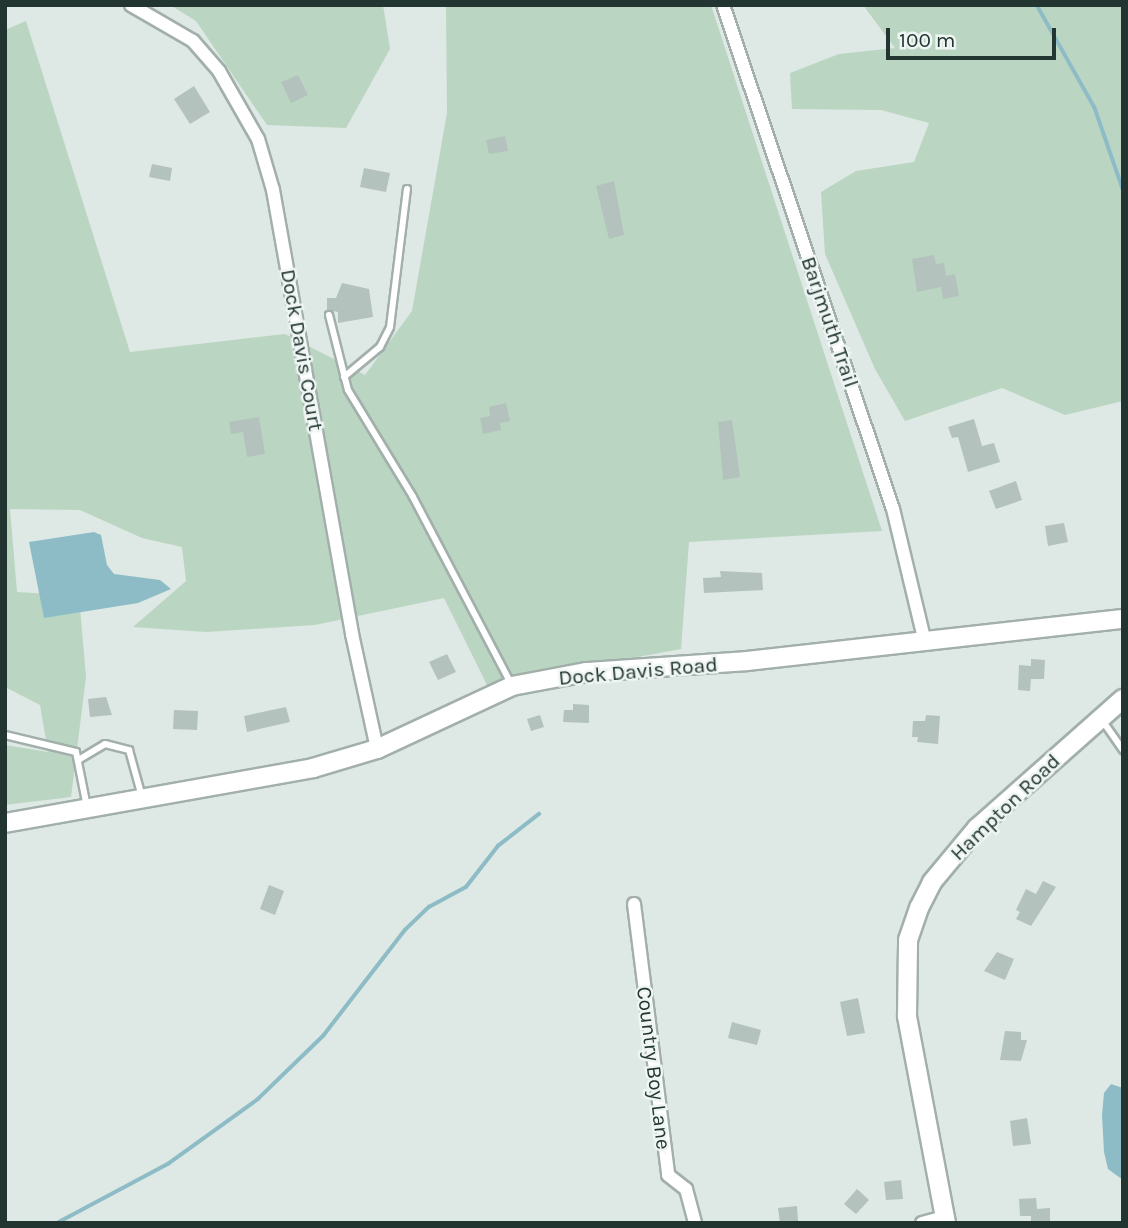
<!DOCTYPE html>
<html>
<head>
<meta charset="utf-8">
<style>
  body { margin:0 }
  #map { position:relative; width:1128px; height:1228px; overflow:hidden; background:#dee8e4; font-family:Karla,sans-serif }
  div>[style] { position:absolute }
  .green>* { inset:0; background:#bad6c2 }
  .water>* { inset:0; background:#8dbcc6 }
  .stream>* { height:3.5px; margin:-1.75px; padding:0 1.75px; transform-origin:1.75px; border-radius:1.75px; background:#8dbcc6 }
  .building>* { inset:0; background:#b4c2bd }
  .roads { filter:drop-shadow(2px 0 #a2afaa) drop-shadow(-2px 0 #a2afaa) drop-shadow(0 2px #a2afaa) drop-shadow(0 -2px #a2afaa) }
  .lane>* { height:6px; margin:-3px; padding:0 3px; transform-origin:3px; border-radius:3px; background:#fff }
  .street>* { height:12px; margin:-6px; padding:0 6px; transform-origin:6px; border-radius:6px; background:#fff }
  .secondary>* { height:18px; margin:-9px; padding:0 9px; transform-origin:9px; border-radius:9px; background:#fff }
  span { translate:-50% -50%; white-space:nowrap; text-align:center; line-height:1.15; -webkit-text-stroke:5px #eef5f2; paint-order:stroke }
  .street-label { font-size:21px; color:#223530 }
  .frame { position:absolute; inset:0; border:7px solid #223530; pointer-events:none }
  .scale { position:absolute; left:886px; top:28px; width:170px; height:32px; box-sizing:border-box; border:4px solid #223530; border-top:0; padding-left:9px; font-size:21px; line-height:24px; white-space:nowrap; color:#223530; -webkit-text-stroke:5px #eef5f2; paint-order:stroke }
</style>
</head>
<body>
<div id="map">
  <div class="green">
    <i style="clip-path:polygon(170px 5px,383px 5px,390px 49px,346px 128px,267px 125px,196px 21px)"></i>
    <i style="clip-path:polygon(446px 5px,711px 5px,882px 531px,689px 542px,681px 649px,487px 685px,444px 598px,315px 625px,206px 632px,133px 627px,186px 581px,182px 547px,142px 538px,80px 510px,10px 509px,17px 592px,79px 596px,86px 677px,71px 797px,5px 805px,5px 745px,48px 752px,40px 705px,5px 687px,5px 30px,26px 21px,130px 352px,285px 334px,365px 375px,412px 311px,447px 113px)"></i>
    <i style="clip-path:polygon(863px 5px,1123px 5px,1123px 401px,1065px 415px,1002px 388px,905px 421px,875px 369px,825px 254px,821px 192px,856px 171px,914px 162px,929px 123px,881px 110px,792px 109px,790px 73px,839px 54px,895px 48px)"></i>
  </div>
  <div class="water">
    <i style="clip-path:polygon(94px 532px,101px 535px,107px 565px,114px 574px,160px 580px,171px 589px,138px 603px,44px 618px,29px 542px)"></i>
    <i style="clip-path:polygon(1111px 1084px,1123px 1088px,1123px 1180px,1108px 1169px,1104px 1152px,1102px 1115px,1104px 1093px)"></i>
  </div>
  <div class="stream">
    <i style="left:1037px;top:5px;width:118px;rotate:60.6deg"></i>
    <i style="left:1095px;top:108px;width:86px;rotate:70.9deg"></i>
    <i style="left:57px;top:1223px;width:126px;rotate:-28deg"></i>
    <i style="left:168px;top:1164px;width:111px;rotate:-35.8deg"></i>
    <i style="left:258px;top:1099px;width:91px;rotate:-44.1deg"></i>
    <i style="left:323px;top:1036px;width:134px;rotate:-52.3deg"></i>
    <i style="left:405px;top:930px;width:33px;rotate:-44deg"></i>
    <i style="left:429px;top:907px;width:42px;rotate:-28.4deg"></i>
    <i style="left:466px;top:887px;width:52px;rotate:-52deg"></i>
    <i style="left:498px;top:846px;width:52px;rotate:-38deg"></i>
  </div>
  <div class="building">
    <i style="clip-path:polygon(298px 75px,308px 95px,291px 103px,281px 82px)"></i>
    <i style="clip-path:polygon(194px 86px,210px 112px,190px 124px,174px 99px)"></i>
    <i style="clip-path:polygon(505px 136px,508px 151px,489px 154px,486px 140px)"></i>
    <i style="clip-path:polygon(152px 164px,172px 168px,170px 181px,149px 177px)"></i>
    <i style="clip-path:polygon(364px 168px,390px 173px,386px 192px,360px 187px)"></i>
    <i style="clip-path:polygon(614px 181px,624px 235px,609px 239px,596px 186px)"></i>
    <i style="clip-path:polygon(934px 255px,936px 264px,944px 263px,946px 276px,955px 274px,959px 296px,943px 299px,941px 287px,917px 292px,912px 259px)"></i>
    <i style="clip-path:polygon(342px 283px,369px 289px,373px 317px,338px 323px,338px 312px,327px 310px,327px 298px,336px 298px)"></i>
    <i style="clip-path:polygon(506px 403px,510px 421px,500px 423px,501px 430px,483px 434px,480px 418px,490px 416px,489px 407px)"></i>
    <i style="clip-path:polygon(259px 417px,265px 454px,247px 457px,243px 432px,231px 434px,229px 422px)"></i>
    <i style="clip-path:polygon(974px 419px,982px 446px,994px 443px,1000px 462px,968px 472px,958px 437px,952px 438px,948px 427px)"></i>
    <i style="clip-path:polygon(732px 420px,740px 477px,723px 480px,718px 422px)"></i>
    <i style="clip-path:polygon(1016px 481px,1022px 500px,996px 509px,989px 491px)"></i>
    <i style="clip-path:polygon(1064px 523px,1068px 542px,1048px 546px,1045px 526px)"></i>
    <i style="clip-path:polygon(720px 571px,762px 573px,763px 590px,704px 593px,703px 578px,721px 577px)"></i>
    <i style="clip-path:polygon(447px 654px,456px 672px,438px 680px,429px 662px)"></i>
    <i style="clip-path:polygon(1031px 659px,1045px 660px,1044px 679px,1031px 679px,1030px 691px,1018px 690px,1019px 665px,1031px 666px)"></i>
    <i style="clip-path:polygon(106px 697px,112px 715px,90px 717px,88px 699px)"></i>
    <i style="clip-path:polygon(573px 704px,589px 705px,589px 723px,563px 722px,564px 710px,573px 710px)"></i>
    <i style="clip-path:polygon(286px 707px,290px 722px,247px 732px,244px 716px)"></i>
    <i style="clip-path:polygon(174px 710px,198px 711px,197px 730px,173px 729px)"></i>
    <i style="clip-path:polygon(540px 715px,544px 727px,531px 731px,527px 719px)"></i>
    <i style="clip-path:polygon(926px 715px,940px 716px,938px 744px,917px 742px,918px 737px,912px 737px,913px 721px,925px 721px)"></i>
    <i style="clip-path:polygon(1043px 881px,1056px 887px,1031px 926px,1016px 919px,1020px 912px,1016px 910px,1026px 889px,1036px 894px)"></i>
    <i style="clip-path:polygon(269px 885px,284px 891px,275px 915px,260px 909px)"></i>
    <i style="clip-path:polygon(997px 952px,1014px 959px,1005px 980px,984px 971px)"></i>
    <i style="clip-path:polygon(858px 998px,865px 1033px,847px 1036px,840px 1002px)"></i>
    <i style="clip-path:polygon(732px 1022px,761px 1030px,757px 1045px,728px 1038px)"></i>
    <i style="clip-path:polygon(1005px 1031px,1021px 1032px,1021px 1040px,1027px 1040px,1021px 1061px,1000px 1060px)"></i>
    <i style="clip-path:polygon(1027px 1118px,1031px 1144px,1013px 1146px,1010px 1121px)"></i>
    <i style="clip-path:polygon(901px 1180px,903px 1199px,886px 1200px,884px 1182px)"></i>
    <i style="clip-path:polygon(857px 1189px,869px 1200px,856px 1214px,844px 1204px)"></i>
    <i style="clip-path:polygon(1036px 1198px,1037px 1209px,1050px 1208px,1050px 1223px,1031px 1223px,1031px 1216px,1020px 1216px,1019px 1199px)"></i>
    <i style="clip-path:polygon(797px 1206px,798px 1221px,780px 1223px,778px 1208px)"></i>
  </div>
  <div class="roads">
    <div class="lane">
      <i style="left:329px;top:315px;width:77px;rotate:75.8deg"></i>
      <i style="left:348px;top:390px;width:125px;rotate:58.7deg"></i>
      <i style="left:413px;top:497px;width:211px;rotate:62.3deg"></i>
      <i style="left:344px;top:377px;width:47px;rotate:-39.8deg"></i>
      <i style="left:380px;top:347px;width:22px;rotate:-63deg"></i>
      <i style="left:390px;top:327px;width:139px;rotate:-83deg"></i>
      <i style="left:1102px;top:720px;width:37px;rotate:55deg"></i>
      <i style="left:5px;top:735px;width:73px;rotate:13.5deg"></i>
      <i style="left:76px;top:752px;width:56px;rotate:78.7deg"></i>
      <i style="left:80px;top:759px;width:29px;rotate:-31deg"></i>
      <i style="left:105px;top:744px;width:25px;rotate:14deg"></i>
      <i style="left:129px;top:750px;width:49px;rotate:74.5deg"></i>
    </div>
    <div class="street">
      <i style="left:131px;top:5px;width:72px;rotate:30.1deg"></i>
      <i style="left:193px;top:41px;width:40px;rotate:49deg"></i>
      <i style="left:219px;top:71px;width:78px;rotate:60.2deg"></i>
      <i style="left:258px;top:139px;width:53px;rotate:73.6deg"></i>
      <i style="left:273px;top:190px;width:451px;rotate:79.9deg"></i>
      <i style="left:352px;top:634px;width:118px;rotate:77.7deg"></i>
      <i style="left:723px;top:5px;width:532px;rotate:71.36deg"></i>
      <i style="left:893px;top:509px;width:137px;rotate:76.5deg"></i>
      <i style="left:634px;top:904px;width:273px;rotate:82.8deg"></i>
      <i style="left:668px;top:1175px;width:23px;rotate:38deg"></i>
      <i style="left:686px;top:1189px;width:35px;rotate:75deg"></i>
      <i style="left:922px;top:1223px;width:24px;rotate:-15deg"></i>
    </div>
    <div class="secondary">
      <i style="left:5px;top:823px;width:313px;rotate:-10.1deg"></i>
      <i style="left:313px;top:768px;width:67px;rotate:-16.5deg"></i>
      <i style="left:377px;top:749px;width:149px;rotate:-25deg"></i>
      <i style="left:512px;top:686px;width:75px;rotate:-10.7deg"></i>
      <i style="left:586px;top:672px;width:161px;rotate:-3.9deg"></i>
      <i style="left:747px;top:661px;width:378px;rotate:-6.4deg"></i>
      <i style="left:946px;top:1223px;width:211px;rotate:-100.7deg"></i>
      <i style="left:907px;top:1016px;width:76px;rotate:-89.2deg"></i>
      <i style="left:908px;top:940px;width:34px;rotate:-71deg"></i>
      <i style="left:919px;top:908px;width:29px;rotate:-63deg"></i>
      <i style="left:932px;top:882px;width:70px;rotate:-50.2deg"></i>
      <i style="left:977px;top:828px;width:195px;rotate:-41.5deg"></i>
    </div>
  </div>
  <div class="street-label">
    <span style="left:830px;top:322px;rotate:71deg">Barjmuth Trail</span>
    <span style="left:302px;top:350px;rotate:80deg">Dock Davis Court</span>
    <span style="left:638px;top:671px;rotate:-5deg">Dock Davis Road</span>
    <span style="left:1005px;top:807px;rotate:-44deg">Hampton Road</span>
    <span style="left:654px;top:1068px;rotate:83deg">Country Boy Lane</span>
  </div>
  <div class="frame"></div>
  <div class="scale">100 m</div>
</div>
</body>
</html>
